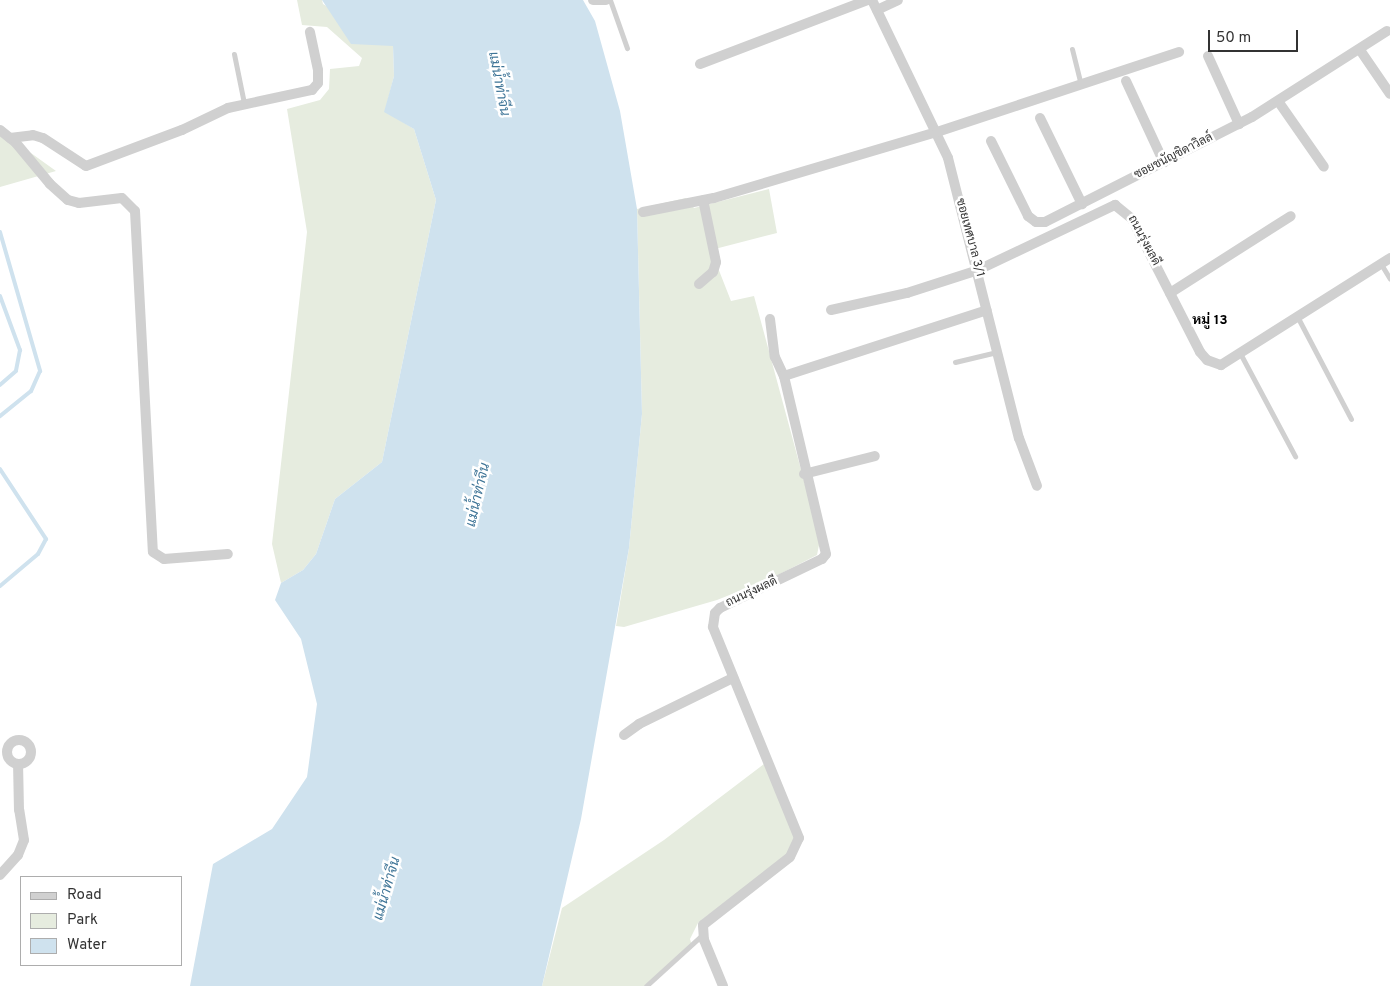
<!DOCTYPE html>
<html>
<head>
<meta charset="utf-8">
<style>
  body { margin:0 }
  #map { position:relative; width:1390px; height:986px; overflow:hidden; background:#fff; font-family:Overpass,Sarabun,sans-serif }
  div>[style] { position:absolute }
  .green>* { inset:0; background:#e6ecdf }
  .water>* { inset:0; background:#cfe2ee }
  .stream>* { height:4px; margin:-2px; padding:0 2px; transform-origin:2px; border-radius:2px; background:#cfe2ee }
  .service>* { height:5px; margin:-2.5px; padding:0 2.5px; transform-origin:2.5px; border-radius:2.5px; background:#d0d0d0 }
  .minor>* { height:10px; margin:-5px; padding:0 5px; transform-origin:5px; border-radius:5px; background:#d0d0d0 }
  .minor>.ring { margin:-5px; padding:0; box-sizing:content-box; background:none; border:10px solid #d0d0d0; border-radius:50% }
  span { translate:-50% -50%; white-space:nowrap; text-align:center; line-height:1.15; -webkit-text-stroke:5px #fff; paint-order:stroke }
  .street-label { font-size:12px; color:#333 }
  .water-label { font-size:14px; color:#3f7597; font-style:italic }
  .neighbourhood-label { font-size:14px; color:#000; font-weight:700 }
  .legend { position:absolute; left:20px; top:876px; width:162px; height:90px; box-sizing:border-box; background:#fff; border:1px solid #adadad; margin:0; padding:6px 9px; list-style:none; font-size:15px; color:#333 }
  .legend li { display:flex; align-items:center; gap:10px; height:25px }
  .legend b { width:25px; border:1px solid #adadad }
  .scale { position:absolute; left:1208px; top:30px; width:90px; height:22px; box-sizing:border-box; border:2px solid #333; border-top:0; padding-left:6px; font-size:15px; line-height:18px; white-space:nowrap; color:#333; -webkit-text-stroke:4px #fff; paint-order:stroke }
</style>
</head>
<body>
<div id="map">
  <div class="green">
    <i style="clip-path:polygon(297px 0,322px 0,323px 4px,393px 46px,394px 76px,385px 111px,414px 129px,436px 200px,382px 462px,335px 499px,316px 554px,303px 570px,281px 583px,272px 544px,307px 232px,287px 109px,320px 100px,329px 89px,330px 69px,359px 66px,362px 58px,327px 27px,302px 25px)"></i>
    <i style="clip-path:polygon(0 130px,10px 138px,56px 171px,0 187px)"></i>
    <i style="clip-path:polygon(769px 189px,777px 233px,711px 250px,731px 301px,754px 296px,820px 540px,817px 555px,772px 578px,717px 600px,624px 627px,616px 626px,629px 548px,642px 414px,637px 209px,686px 198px,694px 208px)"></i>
    <i style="clip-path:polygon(764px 764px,795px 834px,791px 852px,698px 923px,690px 939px,692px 946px,644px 986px,542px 986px,562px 908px,664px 840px)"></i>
  </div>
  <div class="water">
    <i style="clip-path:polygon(322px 0,583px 0,595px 21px,620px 111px,637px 209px,642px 414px,629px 548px,581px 819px,542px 986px,190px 986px,213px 864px,272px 829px,307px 777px,317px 704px,301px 639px,275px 600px,281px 583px,303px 570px,316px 554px,335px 499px,382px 462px,436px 200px,414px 129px,384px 112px,394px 76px,393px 46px,351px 44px)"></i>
  </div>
  <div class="stream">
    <i style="left:0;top:232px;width:145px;rotate:73.9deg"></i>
    <i style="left:40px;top:371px;width:22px;rotate:114deg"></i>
    <i style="left:31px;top:391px;width:40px;rotate:141deg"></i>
    <i style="left:0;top:296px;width:58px;rotate:69.7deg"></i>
    <i style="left:20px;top:350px;width:21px;rotate:101deg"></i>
    <i style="left:16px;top:371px;width:21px;rotate:139deg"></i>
    <i style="left:0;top:469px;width:84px;rotate:56.7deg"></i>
    <i style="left:46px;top:539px;width:17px;rotate:118deg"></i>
    <i style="left:38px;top:554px;width:50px;rotate:139.9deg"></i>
  </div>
  <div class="service">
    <i style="left:610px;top:0;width:51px;rotate:70.5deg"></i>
    <i style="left:1072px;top:49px;width:36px;rotate:76deg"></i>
    <i style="left:234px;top:54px;width:50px;rotate:78.5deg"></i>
    <i style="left:1381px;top:264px;width:17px;rotate:59deg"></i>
    <i style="left:1298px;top:318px;width:114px;rotate:62.3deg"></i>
    <i style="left:1241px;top:355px;width:115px;rotate:61.9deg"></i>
    <i style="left:955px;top:362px;width:43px;rotate:-13.4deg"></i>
    <i style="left:646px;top:986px;width:76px;rotate:-42.3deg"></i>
  </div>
  <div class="minor">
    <i style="left:593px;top:0;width:13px"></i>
    <i style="left:872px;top:0;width:175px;rotate:64.3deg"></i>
    <i style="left:948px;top:158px;width:289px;rotate:75.8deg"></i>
    <i style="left:1019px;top:438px;width:51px;rotate:69.4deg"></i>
    <i style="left:877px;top:10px;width:23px;rotate:-25deg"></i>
    <i style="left:1360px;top:50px;width:53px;rotate:55.7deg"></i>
    <i style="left:1208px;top:56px;width:75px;rotate:65.5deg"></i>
    <i style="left:700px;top:64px;width:180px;rotate:-20.9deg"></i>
    <i style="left:1126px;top:81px;width:90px;rotate:65.1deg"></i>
    <i style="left:1278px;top:101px;width:80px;rotate:55.1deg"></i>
    <i style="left:1040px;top:118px;width:96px;rotate:64deg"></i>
    <i style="left:0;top:130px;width:21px;rotate:39deg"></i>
    <i style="left:16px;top:143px;width:53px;rotate:50.3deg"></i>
    <i style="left:50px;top:184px;width:24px;rotate:42deg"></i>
    <i style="left:68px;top:200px;width:11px;rotate:15deg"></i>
    <i style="left:79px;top:203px;width:43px;rotate:-6.6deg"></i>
    <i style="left:122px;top:198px;width:18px;rotate:45deg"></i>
    <i style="left:135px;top:211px;width:341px;rotate:87deg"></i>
    <i style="left:153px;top:552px;width:13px;rotate:32deg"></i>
    <i style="left:164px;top:559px;width:64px;rotate:-4.5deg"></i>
    <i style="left:10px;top:138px;width:23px;rotate:-7deg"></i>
    <i style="left:33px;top:135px;width:10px;rotate:17deg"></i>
    <i style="left:43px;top:138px;width:51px;rotate:33.1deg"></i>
    <i style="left:86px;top:166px;width:103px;rotate:-20.6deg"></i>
    <i style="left:182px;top:130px;width:51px;rotate:-25.6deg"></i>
    <i style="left:228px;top:108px;width:86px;rotate:-12.1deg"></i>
    <i style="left:312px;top:90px;width:9px;rotate:-49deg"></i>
    <i style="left:318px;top:83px;width:13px;rotate:-90deg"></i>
    <i style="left:318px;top:70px;width:39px;rotate:-102deg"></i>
    <i style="left:991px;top:141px;width:84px;rotate:63.7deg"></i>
    <i style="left:1028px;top:216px;width:10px;rotate:37deg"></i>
    <i style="left:1036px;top:222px;width:9px"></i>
    <i style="left:1045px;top:222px;width:232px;rotate:-26.9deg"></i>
    <i style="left:1252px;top:117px;width:160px;rotate:-32.5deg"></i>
    <i style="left:643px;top:212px;width:72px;rotate:-11.2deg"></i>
    <i style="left:714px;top:198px;width:233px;rotate:-16.5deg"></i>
    <i style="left:937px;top:132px;width:255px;rotate:-18.3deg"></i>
    <i style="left:699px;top:284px;width:18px;rotate:-41deg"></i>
    <i style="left:713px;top:272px;width:10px;rotate:-73deg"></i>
    <i style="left:716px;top:262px;width:63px;rotate:-101.8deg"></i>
    <i style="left:1170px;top:293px;width:143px;rotate:-32.5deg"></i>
    <i style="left:831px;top:310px;width:78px;rotate:-12.6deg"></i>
    <i style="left:907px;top:293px;width:75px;rotate:-17.9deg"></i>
    <i style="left:978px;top:270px;width:152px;rotate:-25.4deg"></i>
    <i style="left:1115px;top:205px;width:22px;rotate:39deg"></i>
    <i style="left:1132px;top:219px;width:149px;rotate:62.9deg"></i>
    <i style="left:1200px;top:352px;width:11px;rotate:49deg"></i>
    <i style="left:1207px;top:360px;width:15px;rotate:20deg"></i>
    <i style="left:1221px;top:365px;width:200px;rotate:-32.3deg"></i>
    <i style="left:770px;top:319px;width:38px;rotate:83deg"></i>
    <i style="left:775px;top:357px;width:21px;rotate:65deg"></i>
    <i style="left:804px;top:474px;width:73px;rotate:-14.2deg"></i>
    <i style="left:624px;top:735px;width:19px;rotate:-36deg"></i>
    <i style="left:639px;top:724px;width:105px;rotate:-26.1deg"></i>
    <i class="ring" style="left:7px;top:740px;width:14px;height:14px"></i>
    <i style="left:0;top:875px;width:27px;rotate:-48deg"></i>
    <i style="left:18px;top:855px;width:16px;rotate:-68deg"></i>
    <i style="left:24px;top:840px;width:30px;rotate:-99deg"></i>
    <i style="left:19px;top:810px;width:46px;rotate:-91.2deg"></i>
    <i style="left:723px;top:986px;width:50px;rotate:-112.4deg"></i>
    <i style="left:704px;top:940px;width:15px;rotate:-94deg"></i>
    <i style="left:703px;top:925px;width:110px;rotate:-38deg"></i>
    <i style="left:790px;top:857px;width:21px;rotate:-65deg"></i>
    <i style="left:799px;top:838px;width:228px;rotate:-112.2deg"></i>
    <i style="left:713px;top:627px;width:14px;rotate:-82deg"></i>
    <i style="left:715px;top:613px;width:7px;rotate:-45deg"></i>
    <i style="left:720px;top:608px;width:113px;rotate:-25.7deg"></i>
    <i style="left:822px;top:559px;width:6px;rotate:-51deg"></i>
    <i style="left:826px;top:554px;width:183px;rotate:-103.3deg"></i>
    <i style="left:784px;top:376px;width:213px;rotate:-18deg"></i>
  </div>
  <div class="street-label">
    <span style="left:1174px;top:157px;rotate:-27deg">ซอยชนัญชิดาวิลล์</span>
    <span style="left:969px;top:238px;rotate:75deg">ซอยเทศบาล 3/1</span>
    <span style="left:1143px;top:241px;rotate:62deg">ถนนรุ่งผลดี</span>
    <span style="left:752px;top:593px;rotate:-25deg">ถนนรุ่งผลดี</span>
  </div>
  <div class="water-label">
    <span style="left:498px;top:84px;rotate:79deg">แม่น้ำท่าจีน</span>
    <span style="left:479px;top:495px;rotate:-77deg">แม่น้ำท่าจีน</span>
    <span style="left:388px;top:889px;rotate:-74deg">แม่น้ำท่าจีน</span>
  </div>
  <div class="neighbourhood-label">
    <span style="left:1210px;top:321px">หมู่ 13</span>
  </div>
  <ul class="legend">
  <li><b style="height:6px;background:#d0d0d0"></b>Road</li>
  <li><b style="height:14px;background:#e6ecdf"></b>Park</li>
  <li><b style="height:14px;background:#cfe2ee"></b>Water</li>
  </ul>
  <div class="scale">50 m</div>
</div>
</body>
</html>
